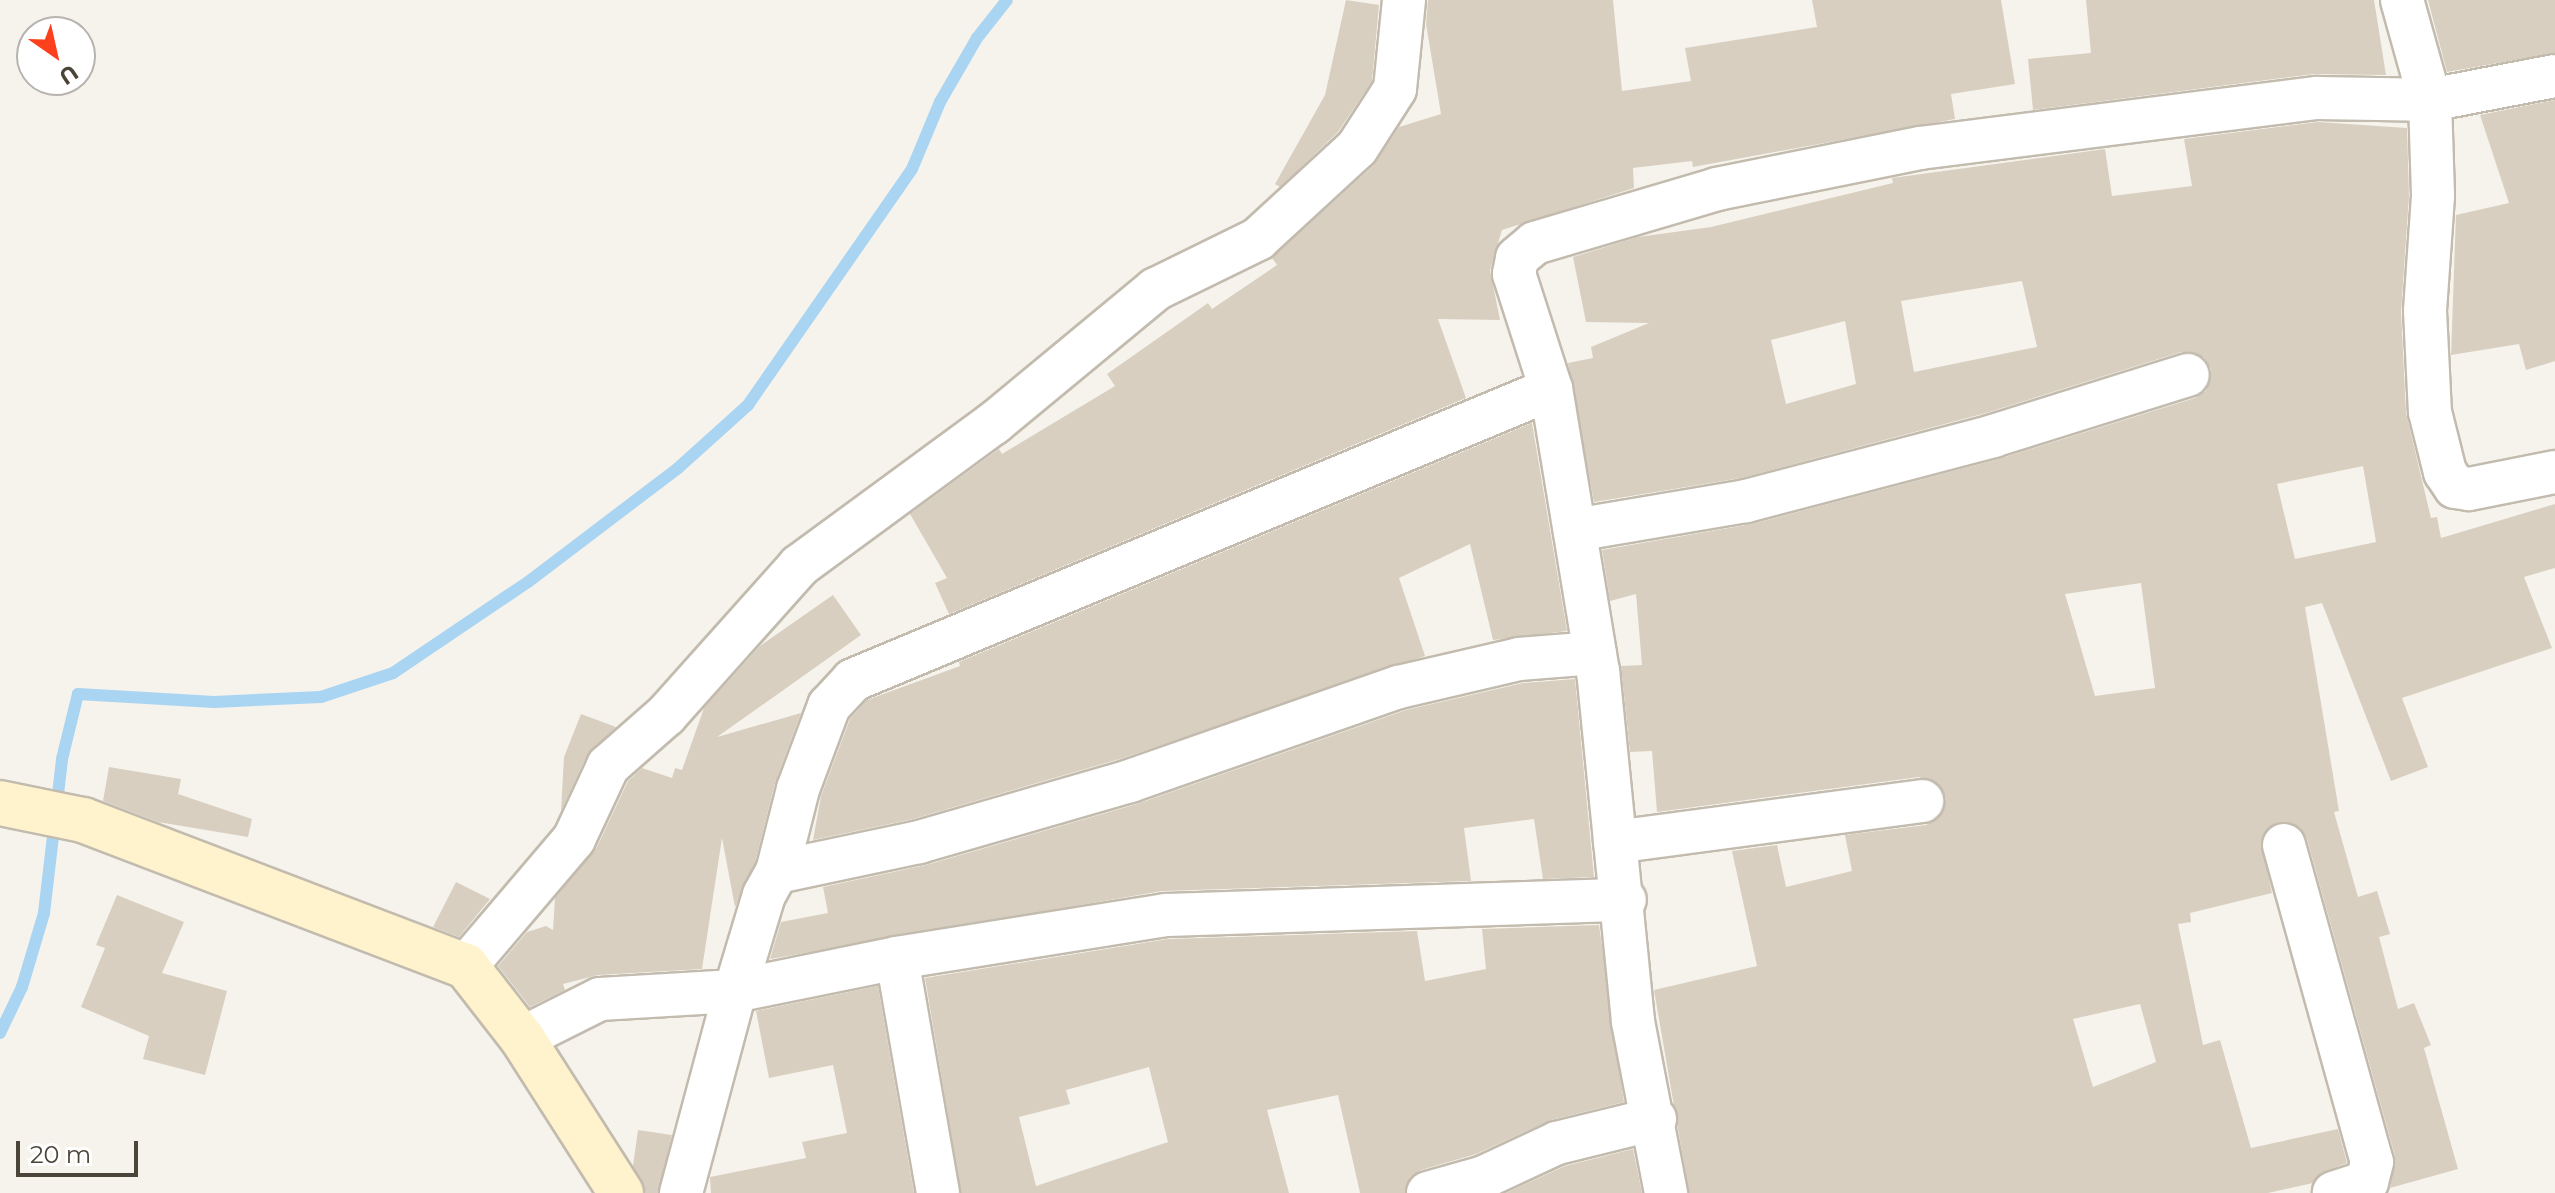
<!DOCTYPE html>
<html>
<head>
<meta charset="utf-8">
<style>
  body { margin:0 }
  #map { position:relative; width:2555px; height:1193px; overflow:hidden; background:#f6f3ec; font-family:Montserrat,sans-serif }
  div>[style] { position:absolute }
  .stream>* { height:12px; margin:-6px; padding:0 6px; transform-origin:6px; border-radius:6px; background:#a9d4f2 }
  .building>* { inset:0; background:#d8cfc1 }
  .roads { filter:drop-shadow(2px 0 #c2bbae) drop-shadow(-2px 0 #c2bbae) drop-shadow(0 2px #c2bbae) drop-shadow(0 -2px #c2bbae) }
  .street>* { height:42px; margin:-21px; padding:0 21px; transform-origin:21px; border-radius:21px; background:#fff }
  .secondary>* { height:44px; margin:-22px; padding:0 22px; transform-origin:22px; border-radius:22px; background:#fff3cd }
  span { translate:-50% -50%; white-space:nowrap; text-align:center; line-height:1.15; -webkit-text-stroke:6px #fff; paint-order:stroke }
  .north { position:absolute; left:16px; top:16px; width:80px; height:80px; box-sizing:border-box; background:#fff; border:2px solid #b7b4b0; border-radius:50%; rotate:146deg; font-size:22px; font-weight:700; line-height:32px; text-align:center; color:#4b4439 }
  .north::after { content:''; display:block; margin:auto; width:28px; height:36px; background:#fc3f1d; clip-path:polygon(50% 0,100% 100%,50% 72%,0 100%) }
  .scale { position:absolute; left:16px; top:1141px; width:122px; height:36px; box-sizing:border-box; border:4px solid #4b4439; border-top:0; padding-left:10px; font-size:24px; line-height:28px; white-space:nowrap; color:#4b4439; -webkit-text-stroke:6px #fff; paint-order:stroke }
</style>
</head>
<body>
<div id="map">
  <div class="stream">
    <i style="left:0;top:1033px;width:51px;rotate:-64.4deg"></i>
    <i style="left:22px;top:987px;width:77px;rotate:-73.4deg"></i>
    <i style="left:44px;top:913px;width:155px;rotate:-83.3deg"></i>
    <i style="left:62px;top:759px;width:67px;rotate:-76.2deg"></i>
    <i style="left:78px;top:694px;width:136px;rotate:3.4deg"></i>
    <i style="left:214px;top:702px;width:107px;rotate:-2.7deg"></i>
    <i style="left:321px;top:697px;width:76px;rotate:-18.4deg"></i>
    <i style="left:393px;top:673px;width:163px;rotate:-34deg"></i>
    <i style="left:528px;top:582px;width:187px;rotate:-37.2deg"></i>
    <i style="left:677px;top:469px;width:96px;rotate:-42deg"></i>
    <i style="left:748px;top:405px;width:287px;rotate:-55.2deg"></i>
    <i style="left:912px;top:169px;width:73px;rotate:-67.3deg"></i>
    <i style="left:940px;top:102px;width:74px;rotate:-60deg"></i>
    <i style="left:977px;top:38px;width:48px;rotate:-51.7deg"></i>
  </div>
  <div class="building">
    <i style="clip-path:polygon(1346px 0,1379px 5px,1372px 81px,1338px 132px,1280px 187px,1275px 184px,1325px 95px)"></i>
    <i style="clip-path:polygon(1428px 0,1613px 0,1622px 91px,1691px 81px,1685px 48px,1817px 27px,1812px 0,2001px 0,2015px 84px,1951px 94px,1955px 119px,1693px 167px,1692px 161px,1633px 168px,1634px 188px,1502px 230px,1490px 270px,1500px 320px,1438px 319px,1466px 398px,949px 614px,935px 583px,947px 578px,910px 514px,999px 449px,1002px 454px,1115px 386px,1107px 374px,1208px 303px,1212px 309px,1277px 265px,1272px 258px,1374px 165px,1399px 127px,1441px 114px,1426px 24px)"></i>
    <i style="clip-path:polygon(2086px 0,2374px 0,2386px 75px,2314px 74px,2033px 110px,2028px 59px,2091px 53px)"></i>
    <i style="clip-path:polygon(2428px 0,2555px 0,2555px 53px,2447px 72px)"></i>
    <i style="clip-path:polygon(2555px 100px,2555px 361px,2526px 370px,2519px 344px,2451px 355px,2456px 215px,2509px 203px,2480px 115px)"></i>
    <i style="clip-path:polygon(evenodd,2318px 122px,2407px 128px,2409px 196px,2401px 312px,2406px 413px,2431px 518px,2437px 517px,2441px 538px,2555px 504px,2555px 568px,2524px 577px,2552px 648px,2402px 698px,2428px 767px,2391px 781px,2322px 603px,2305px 607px,2339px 811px,2334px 812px,2358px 897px,2377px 891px,2390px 934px,2379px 937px,2398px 1009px,2414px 1003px,2431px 1045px,2424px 1048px,2458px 1169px,2390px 1188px,2395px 1156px,2307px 839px,2300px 827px,2278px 822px,2261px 840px,2272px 893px,2190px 913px,2191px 922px,2178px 924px,2203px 1045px,2220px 1040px,2251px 1148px,2338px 1129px,2347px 1163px,2326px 1171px,2313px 1183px,2268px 1193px,1689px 1193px,1654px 990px,1757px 966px,1732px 851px,1777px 845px,1786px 887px,1852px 871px,1845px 835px,1926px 825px,1937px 819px,1946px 799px,1940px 786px,1919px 777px,1657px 812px,1652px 751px,1630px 752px,1621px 666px,1642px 665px,1636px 594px,1610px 601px,1602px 550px,1752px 524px,1999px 459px,2195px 398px,2206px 391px,2211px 369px,2204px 357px,2181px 352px,1986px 413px,1741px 478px,1594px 502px,1568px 363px,1593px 358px,1591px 347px,1649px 323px,1586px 322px,1573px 257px,1638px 237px,1711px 227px,1893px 183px,1892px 178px,2105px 149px,2112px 196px,2192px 186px,2184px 139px,2318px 122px,2022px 281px,2037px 347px,1914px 372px,1901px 301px,2022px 281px,2318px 122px,1845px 321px,1856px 384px,1786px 404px,1771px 340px,1845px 321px,2318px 122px,2363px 466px,2376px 542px,2295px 559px,2277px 484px,2363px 466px,2318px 122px,2141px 583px,2155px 688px,2095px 696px,2065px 594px,2141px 583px,2318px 122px,2140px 1004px,2156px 1062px,2093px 1087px,2073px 1019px,2140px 1004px)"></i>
    <i style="clip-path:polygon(1532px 423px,1567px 631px,1493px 640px,1470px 544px,1399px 578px,1425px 656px,1123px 758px,913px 819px,813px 840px,821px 796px,850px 719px,867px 700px,960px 666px,959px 662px)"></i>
    <i style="clip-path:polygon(833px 595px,861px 635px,717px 737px,801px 713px,775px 783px,755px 863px,735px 907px,722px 838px,702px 969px,598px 975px,563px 984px,565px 990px,530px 1007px,498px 966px,527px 932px,546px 926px,553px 930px,555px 898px,596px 849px,628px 781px,642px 768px,672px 778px,675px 768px,682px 770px,704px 708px,760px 646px)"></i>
    <i style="clip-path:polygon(1575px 679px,1594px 877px,1543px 879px,1534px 819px,1464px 828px,1471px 881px,1162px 891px,770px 959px,781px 922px,828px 913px,823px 887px,926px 865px,1137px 804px,1406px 710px,1523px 683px)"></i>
    <i style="clip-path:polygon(581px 714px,616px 727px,587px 755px,561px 811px,564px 757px)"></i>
    <i style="clip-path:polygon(109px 767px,181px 779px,178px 794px,252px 819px,248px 837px,158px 822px,103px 801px)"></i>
    <i style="clip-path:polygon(456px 882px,490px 899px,459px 937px,433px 927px)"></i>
    <i style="clip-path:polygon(117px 895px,184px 922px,162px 973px,227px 991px,205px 1075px,143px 1059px,149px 1036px,81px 1007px,105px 948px,96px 945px)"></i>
    <i style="clip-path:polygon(evenodd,1599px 925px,1624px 1102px,1551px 1120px,1476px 1154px,1421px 1170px,1410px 1177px,1405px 1193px,1360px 1193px,1338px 1095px,1267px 1110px,1289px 1193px,961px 1193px,925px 978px,1168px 939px,1417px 931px,1425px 981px,1486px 969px,1482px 929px,1599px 925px,1149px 1067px,1168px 1142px,1036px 1186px,1019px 1117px,1070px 1104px,1066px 1090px,1149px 1067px)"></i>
    <i style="clip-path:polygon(878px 986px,914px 1193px,711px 1193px,710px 1177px,806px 1158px,802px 1142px,847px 1133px,833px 1065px,769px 1078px,756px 1011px)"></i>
    <i style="clip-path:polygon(638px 1130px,672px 1135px,658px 1193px,646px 1193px,633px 1166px)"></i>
    <i style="clip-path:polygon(1633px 1149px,1642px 1193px,1506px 1193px,1565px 1166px)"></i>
  </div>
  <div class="roads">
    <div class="street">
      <i style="left:2402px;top:0;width:104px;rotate:74.4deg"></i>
      <i style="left:2430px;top:100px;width:96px;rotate:88.2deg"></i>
      <i style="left:2433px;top:196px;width:115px;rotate:94deg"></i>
      <i style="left:2425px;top:311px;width:101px;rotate:87.2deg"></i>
      <i style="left:2430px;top:412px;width:62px;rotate:76deg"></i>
      <i style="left:2445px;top:472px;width:18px;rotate:56deg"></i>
      <i style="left:2455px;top:487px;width:14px;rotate:8deg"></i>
      <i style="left:2469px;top:489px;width:88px;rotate:-11.2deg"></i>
      <i style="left:1575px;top:530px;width:173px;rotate:-9.6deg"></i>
      <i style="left:1746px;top:501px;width:255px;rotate:-14.7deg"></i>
      <i style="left:1993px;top:436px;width:204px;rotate:-17.4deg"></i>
      <i style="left:1615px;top:842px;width:310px;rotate:-7.6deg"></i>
      <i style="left:2284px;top:845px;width:329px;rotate:74.5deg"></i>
      <i style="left:2372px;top:1162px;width:21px;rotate:104deg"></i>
      <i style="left:2367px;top:1182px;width:35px;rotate:162deg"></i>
      <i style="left:777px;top:872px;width:145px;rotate:-11.9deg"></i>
      <i style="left:919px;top:842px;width:220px;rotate:-16.1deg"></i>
      <i style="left:1130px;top:781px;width:285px;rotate:-19.3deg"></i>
      <i style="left:1399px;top:687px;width:123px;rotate:-13.1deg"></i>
      <i style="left:1519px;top:659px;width:76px;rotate:-4.5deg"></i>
      <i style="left:897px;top:958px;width:239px;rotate:80.1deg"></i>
      <i style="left:466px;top:966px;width:167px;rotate:-49.6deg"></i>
      <i style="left:574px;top:839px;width:81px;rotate:-65deg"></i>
      <i style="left:608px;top:766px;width:77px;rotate:-41.3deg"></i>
      <i style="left:666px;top:715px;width:200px;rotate:-48.2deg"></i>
      <i style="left:799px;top:566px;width:242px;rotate:-36.3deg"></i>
      <i style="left:994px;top:423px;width:210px;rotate:-39.6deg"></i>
      <i style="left:1156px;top:289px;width:114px;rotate:-26.1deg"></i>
      <i style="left:1258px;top:239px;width:134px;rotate:-42.6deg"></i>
      <i style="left:1357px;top:148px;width:70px;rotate:-57.2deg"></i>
      <i style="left:1395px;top:89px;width:89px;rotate:-84.2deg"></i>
      <i style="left:522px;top:1038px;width:87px;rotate:-26.6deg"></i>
      <i style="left:600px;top:999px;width:135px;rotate:-3.4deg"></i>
      <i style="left:735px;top:991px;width:165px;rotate:-11.5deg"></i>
      <i style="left:897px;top:958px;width:272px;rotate:-9.1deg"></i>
      <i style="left:1166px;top:915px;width:459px;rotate:-1.9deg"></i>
      <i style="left:681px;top:1193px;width:209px;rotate:-75deg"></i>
      <i style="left:735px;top:991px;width:100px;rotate:-73.2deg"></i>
      <i style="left:764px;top:895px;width:26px;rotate:-61deg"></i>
      <i style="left:777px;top:872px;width:86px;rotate:-75.8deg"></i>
      <i style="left:798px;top:789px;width:89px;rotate:-69.5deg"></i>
      <i style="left:829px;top:706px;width:35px;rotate:-47deg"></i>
      <i style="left:853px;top:680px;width:756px;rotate:-22.63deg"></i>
      <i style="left:1428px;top:1193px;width:58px;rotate:-15.9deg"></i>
      <i style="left:1484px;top:1177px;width:81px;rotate:-25deg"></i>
      <i style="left:1557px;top:1143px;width:101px;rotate:-13.8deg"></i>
      <i style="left:1666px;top:1193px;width:175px;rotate:-100.9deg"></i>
      <i style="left:1633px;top:1021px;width:351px;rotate:-95.7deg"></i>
      <i style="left:1598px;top:672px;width:287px;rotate:-99.4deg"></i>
      <i style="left:1551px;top:389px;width:121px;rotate:-107.8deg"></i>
      <i style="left:1514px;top:274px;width:16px;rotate:-79deg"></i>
      <i style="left:1517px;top:258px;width:23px;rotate:-40deg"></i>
      <i style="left:1535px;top:243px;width:190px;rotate:-16.5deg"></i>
      <i style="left:1717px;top:189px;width:207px;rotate:-11.4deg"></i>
      <i style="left:1920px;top:148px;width:400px;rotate:-7.2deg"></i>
      <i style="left:2317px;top:98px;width:113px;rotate:1deg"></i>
      <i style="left:2430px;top:100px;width:127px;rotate:-10.9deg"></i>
    </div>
    <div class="secondary">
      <i style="left:0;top:803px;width:85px;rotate:11.6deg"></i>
      <i style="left:83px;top:820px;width:410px;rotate:20.9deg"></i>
      <i style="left:466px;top:966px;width:91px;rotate:52.1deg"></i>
      <i style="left:522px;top:1038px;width:184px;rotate:57.4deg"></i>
    </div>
  </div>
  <div class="north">U</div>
  <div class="scale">20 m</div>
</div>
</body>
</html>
